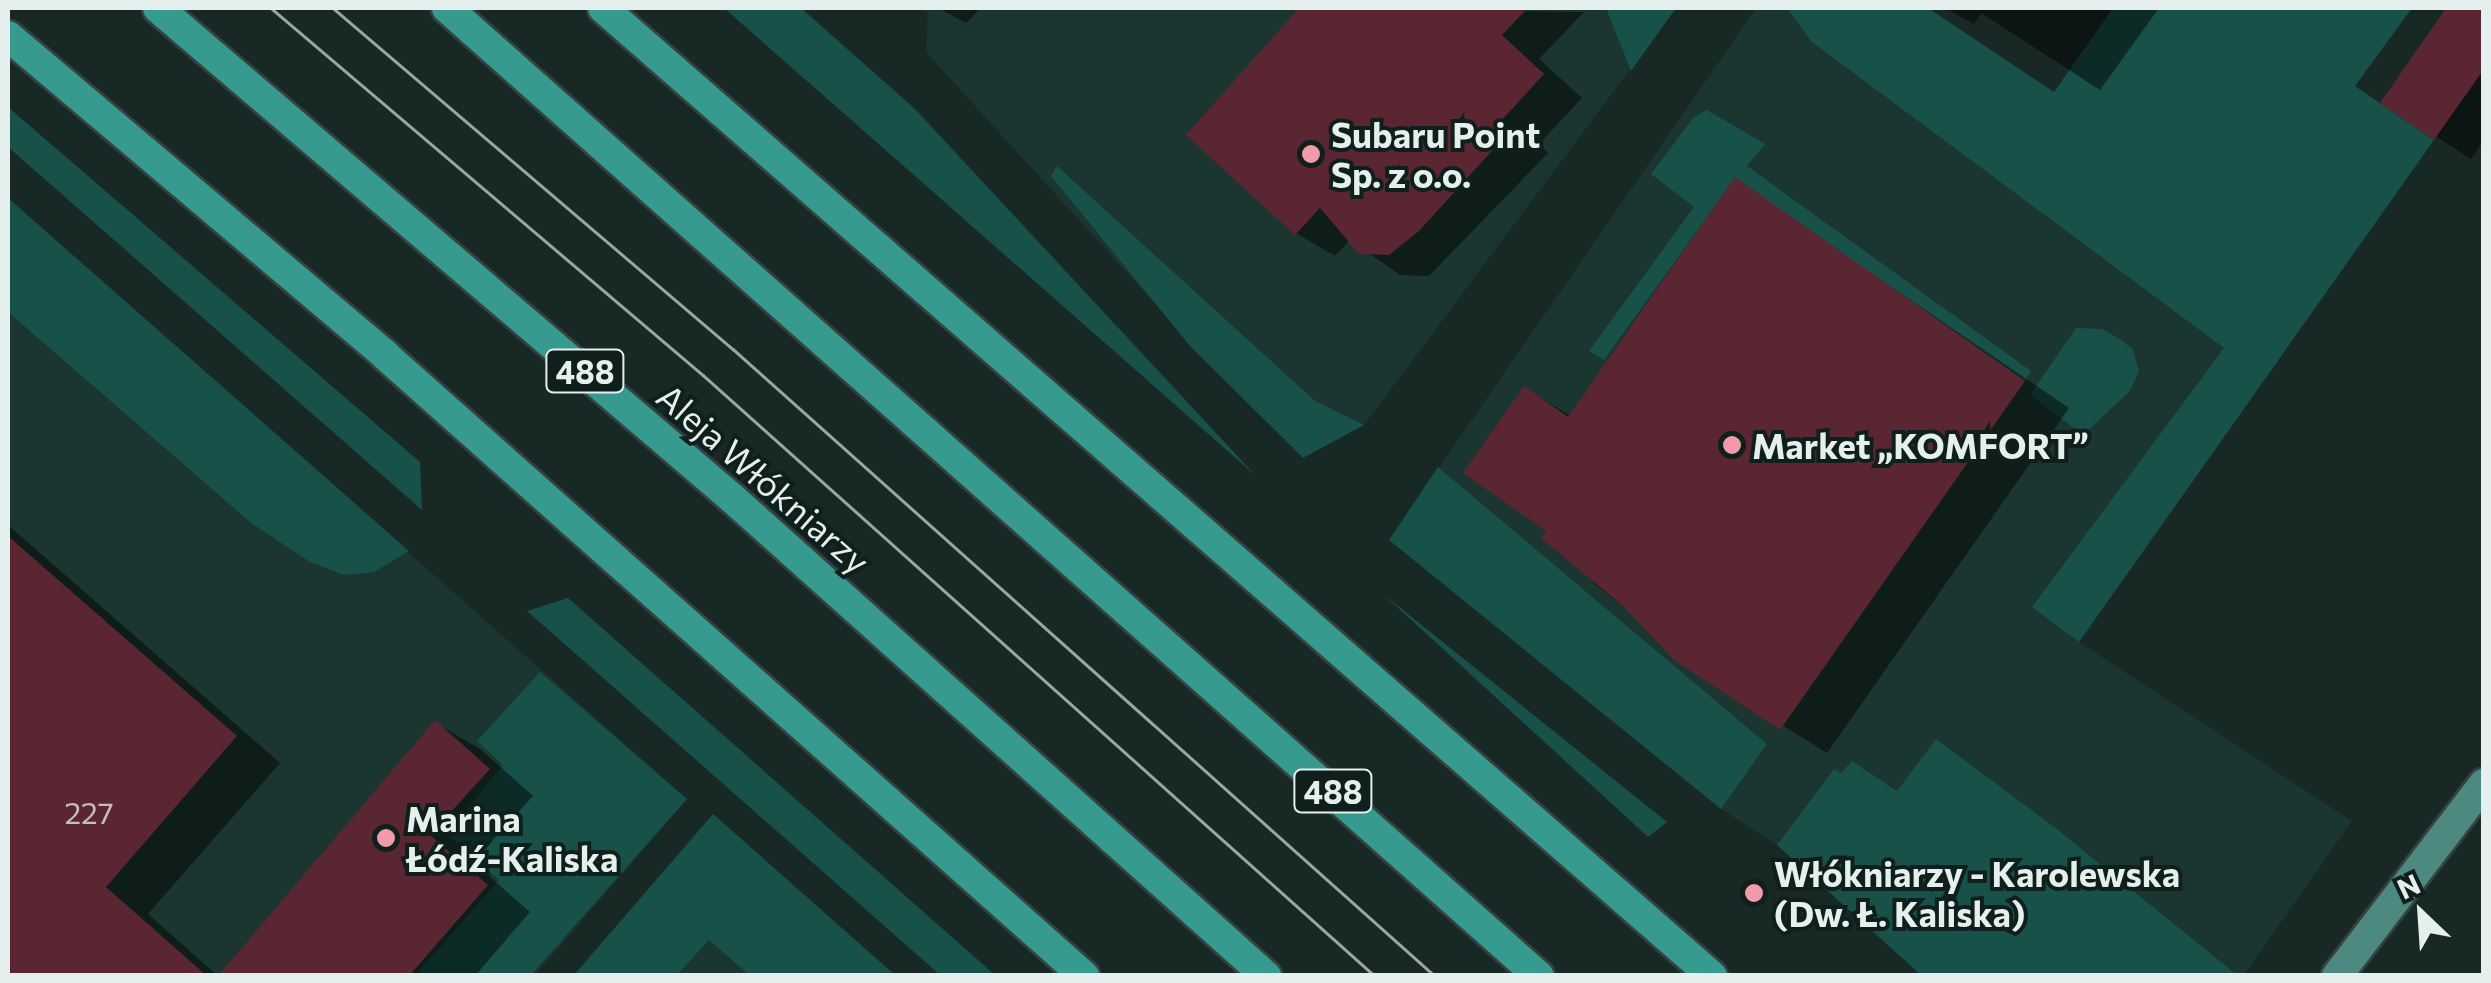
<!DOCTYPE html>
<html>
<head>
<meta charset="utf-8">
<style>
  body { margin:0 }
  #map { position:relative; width:2491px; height:983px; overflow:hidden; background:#172825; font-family:Commissioner,sans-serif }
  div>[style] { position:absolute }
  .built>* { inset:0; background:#1b3531 }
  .green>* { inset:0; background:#175149 }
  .shadow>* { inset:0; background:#0007 }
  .building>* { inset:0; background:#5a2632 }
  .roads { filter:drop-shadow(2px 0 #35423f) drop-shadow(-2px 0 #35423f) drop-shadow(0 2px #35423f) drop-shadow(0 -2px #35423f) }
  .secondary>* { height:30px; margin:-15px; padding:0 15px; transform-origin:15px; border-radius:15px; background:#4d8981 }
  .primary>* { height:30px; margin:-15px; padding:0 15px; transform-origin:15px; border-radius:15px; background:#369a8e }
  .tram>* { height:2.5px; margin:-1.25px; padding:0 1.25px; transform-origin:1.25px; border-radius:1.25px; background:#99a6a3 }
  .dots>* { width:28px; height:28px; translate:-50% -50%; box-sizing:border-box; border:5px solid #0e1f1c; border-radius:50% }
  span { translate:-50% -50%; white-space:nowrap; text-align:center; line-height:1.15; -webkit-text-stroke:8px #0e1f1c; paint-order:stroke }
  .number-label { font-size:30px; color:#c2bdbe }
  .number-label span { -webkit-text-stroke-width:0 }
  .shield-label span { padding:2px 8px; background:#0e1f1c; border:2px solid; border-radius:8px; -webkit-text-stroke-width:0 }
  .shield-label { font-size:32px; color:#e5efed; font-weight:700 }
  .poi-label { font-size:35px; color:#e5efed; font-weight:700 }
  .left { translate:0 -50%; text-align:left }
  .street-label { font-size:35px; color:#e5efed }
  .frame { position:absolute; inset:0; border:10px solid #e5efed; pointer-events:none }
  .north { position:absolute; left:2371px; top:863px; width:100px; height:100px; -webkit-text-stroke:8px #0e1f1c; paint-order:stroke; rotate:335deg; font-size:28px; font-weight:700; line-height:40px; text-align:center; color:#e5efed }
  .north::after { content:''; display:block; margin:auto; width:35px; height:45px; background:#e5efed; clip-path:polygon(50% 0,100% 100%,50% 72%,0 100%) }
</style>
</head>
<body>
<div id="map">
  <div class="built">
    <i style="clip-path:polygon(921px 8px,1676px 8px,1364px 425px,1228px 384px,926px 52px,928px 13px)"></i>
    <i style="clip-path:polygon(1756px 8px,1794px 8px,2282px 355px,2079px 642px,2352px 821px,2244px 975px,1921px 975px,1777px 845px,1721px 809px,1389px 540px)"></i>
    <i style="clip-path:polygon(8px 198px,687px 799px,535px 975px,8px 975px)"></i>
    <i style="clip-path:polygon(709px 939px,749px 975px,676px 976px)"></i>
  </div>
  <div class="green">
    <i style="clip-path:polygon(724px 8px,801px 8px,915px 109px,1256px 476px)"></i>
    <i style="clip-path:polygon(1606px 8px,1676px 8px,1631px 71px)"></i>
    <i style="clip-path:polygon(1787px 8px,1928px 8px,2054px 92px,2113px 8px,2412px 8px,2355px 86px,2434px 140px,2079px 642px,2032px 607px,2224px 348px,1812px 42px)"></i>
    <i style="clip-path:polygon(8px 107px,420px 462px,422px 510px,8px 147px)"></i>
    <i style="clip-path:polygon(1707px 110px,1765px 144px,1747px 166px,2031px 371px,2025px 381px,1735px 178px,1604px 360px,1589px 351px,1694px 207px,1651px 174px,1694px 117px)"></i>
    <i style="clip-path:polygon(1057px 166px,1315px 401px,1364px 425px,1303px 458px,1190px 346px,1051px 176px)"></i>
    <i style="clip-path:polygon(8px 198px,409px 551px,374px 572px,344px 575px,310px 562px,250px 522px,8px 312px)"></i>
    <i style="clip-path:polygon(2076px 328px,2102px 329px,2120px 339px,2132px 348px,2139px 371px,2130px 391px,2083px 435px,2030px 395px)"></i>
    <i style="clip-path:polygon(1438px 467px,1767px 744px,1721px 809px,1389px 540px)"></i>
    <i style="clip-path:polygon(1383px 594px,1667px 822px,1648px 837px)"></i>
    <i style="clip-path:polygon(568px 598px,995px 975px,940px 975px,527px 611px)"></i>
    <i style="clip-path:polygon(540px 672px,687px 799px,531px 975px,416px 975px,499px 880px,446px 834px,503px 765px,477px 741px)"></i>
    <i style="clip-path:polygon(1936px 739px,2053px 826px,2237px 975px,1921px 975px,1777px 845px,1834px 769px,1841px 773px,1852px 761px,1897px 791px)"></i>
    <i style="clip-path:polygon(713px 814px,895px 975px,749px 975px,709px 940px,677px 975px,574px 975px)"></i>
  </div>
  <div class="shadow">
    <i style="clip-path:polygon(938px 8px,981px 8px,966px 23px)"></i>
    <i style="clip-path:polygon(1302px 8px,1584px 12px,1539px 59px,1582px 98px,1539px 144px,1548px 153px,1429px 276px,1400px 275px,1350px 240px,1335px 256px,1296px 233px,1189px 135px)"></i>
    <i style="clip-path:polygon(1945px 8px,2159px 8px,2100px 90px,1981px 13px,1974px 24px)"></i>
    <i style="clip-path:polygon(2450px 8px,2484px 8px,2484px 140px,2471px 159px,2383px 102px)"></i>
    <i style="clip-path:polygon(1736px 181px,2069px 408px,1827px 753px,1676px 659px,1653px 630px,1596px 585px,1549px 530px,1525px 389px,1571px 416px)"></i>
    <i style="clip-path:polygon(8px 525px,280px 763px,148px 914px,218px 976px,8px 976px)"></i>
    <i style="clip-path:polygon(436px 723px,480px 749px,533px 796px,473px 862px,530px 912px,475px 976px,221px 976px)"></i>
  </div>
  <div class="building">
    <i style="clip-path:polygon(1299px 8px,1528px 8px,1502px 35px,1544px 74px,1502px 120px,1511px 130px,1419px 231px,1389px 255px,1359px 254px,1320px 208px,1295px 235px,1186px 135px)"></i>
    <i style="clip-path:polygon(2446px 8px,2484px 8px,2484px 69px,2434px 140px,2380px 103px)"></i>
    <i style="clip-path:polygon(1735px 177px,2025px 381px,1780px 730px,1674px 660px,1624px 607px,1541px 538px,1546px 531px,1463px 473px,1524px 386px,1568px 417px)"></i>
    <i style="clip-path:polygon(8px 536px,237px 736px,106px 887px,207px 976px,8px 976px)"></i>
    <i style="clip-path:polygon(435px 720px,490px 769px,430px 835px,488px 885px,409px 976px,218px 976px)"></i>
  </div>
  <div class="roads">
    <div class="secondary">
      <i style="left:2337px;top:976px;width:242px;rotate:-52.6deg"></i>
    </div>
    <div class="primary">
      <i style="left:158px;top:8px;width:755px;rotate:40.49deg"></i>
      <i style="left:732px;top:498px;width:717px;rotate:41.83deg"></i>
      <i style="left:447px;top:8px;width:1459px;rotate:41.56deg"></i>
      <i style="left:603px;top:8px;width:1472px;rotate:41.12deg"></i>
      <i style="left:8px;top:36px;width:495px;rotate:40.2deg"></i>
      <i style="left:386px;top:356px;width:934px;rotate:41.61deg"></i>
    </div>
  </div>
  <div class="tram">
    <i style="left:271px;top:8px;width:567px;rotate:40.35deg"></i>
    <i style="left:703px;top:375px;width:902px;rotate:41.81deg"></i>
    <i style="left:333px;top:8px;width:526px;rotate:40.45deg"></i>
    <i style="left:733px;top:349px;width:941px;rotate:41.77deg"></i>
  </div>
  <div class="dots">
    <i style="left:1311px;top:154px;background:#f39aaa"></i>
    <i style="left:1732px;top:445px;background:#f39aaa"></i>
    <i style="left:386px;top:838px;background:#f39aaa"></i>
    <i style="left:1754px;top:893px;background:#f39aaa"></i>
  </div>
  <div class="number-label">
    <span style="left:89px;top:812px">227</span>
  </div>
  <div class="shield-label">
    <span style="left:585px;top:371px">488</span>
    <span style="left:1333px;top:791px">488</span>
  </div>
  <div class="poi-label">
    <span class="left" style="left:1331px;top:154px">Subaru Point<br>Sp. z o.o.</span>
    <span class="left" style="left:1752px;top:445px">Market „KOMFORT”</span>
    <span class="left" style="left:406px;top:838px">Marina<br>Łódź-Kaliska</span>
    <span class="left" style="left:1774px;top:893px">Włókniarzy - Karolewska<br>(Dw. Ł. Kaliska)</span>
  </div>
  <div class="street-label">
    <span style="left:764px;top:478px;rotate:41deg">Aleja Włókniarzy</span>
  </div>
  <div class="frame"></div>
  <div class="north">N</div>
</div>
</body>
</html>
